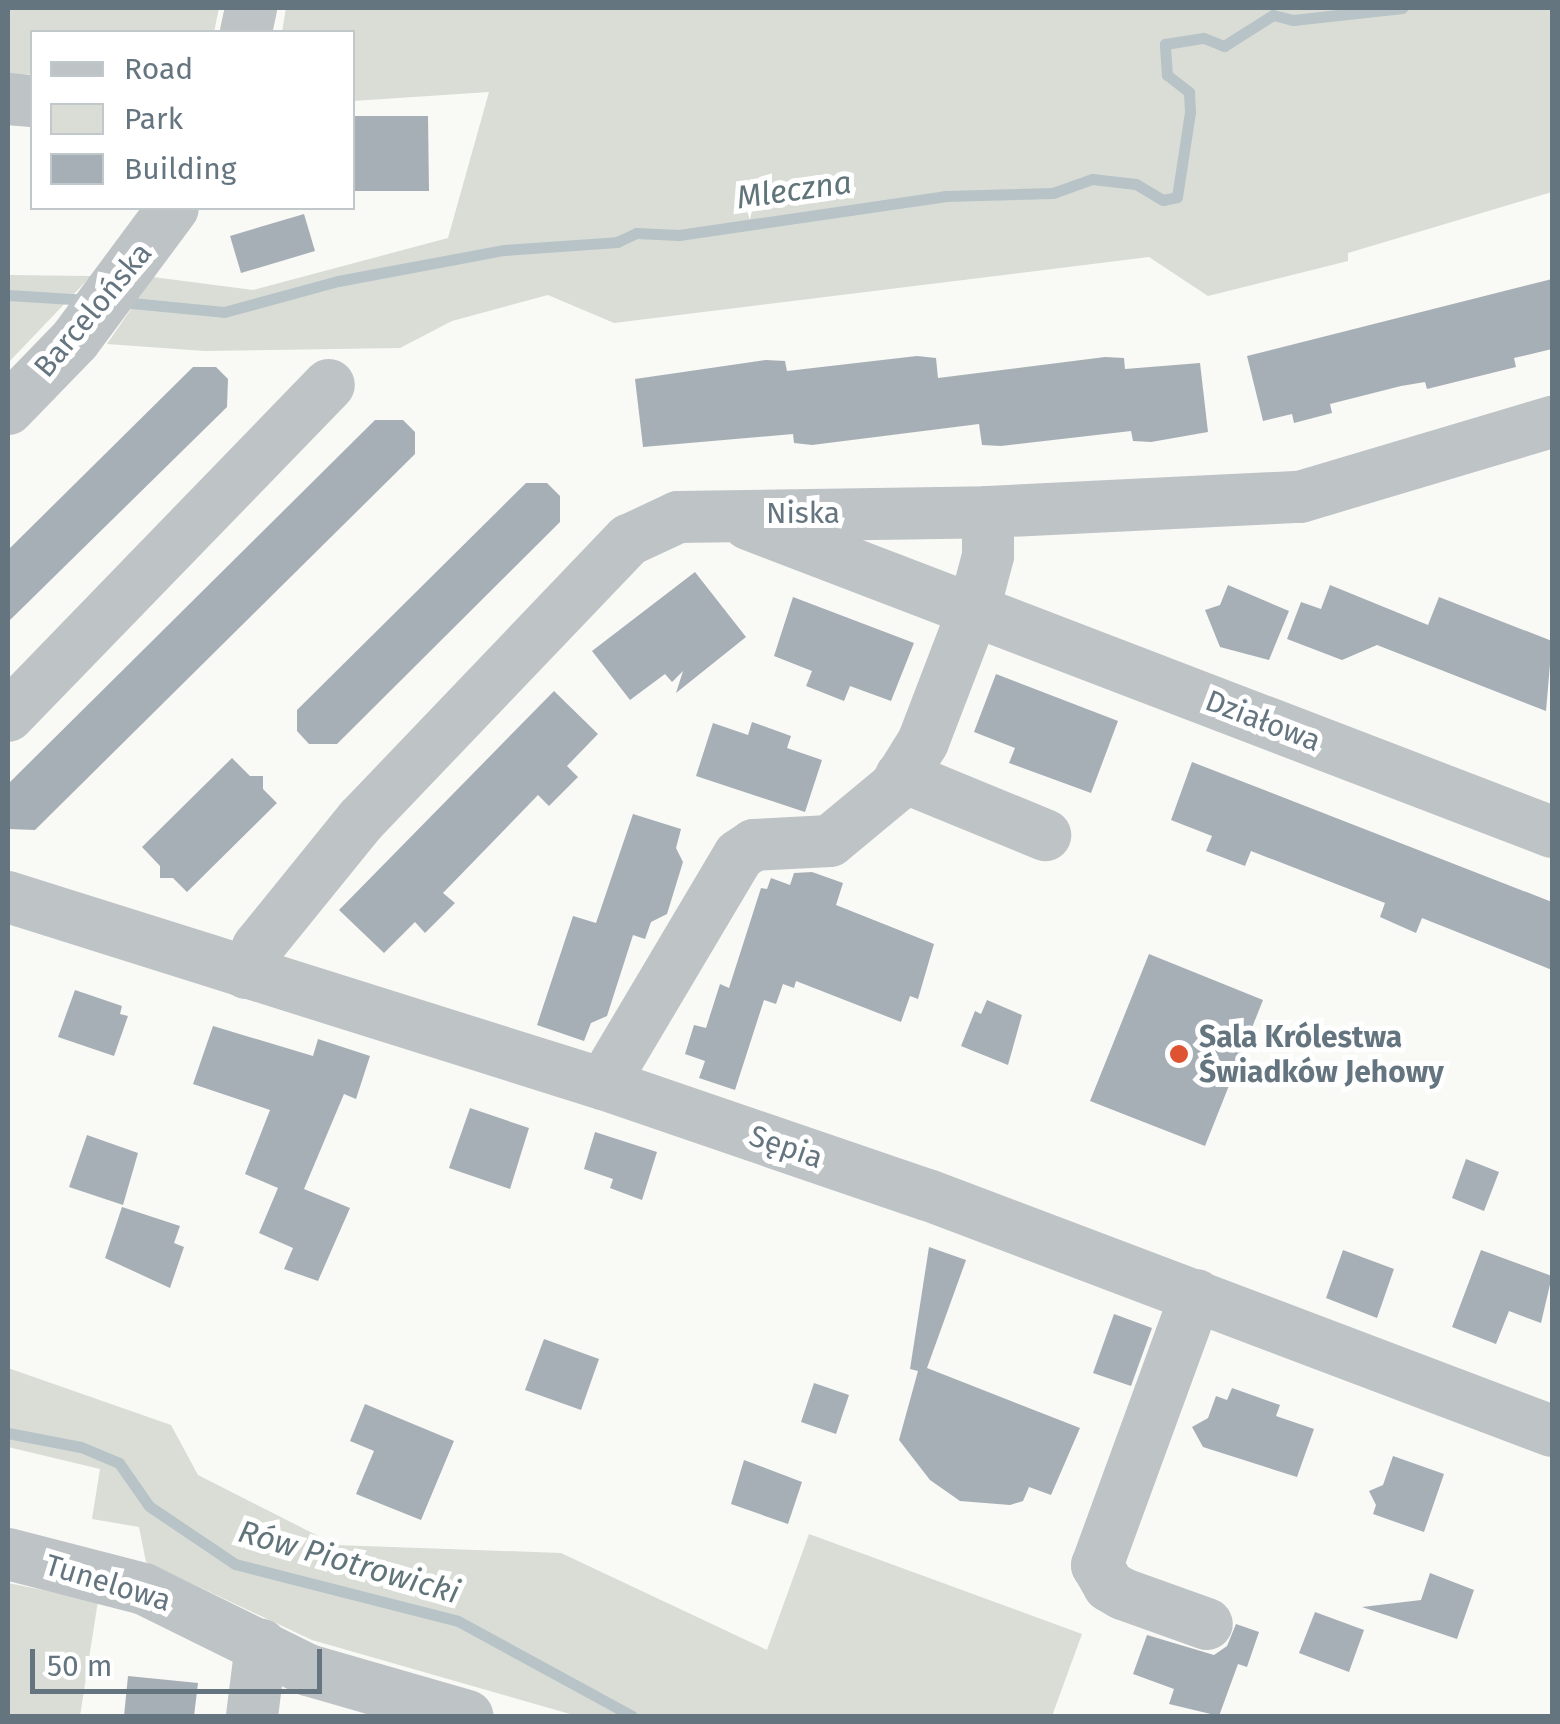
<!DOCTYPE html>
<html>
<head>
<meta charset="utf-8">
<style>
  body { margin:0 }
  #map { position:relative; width:1560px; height:1724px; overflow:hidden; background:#f9f9f6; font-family:"Fira Sans",sans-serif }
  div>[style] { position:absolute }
  .green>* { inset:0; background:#d9ddd6 }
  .stream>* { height:11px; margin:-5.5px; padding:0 5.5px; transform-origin:5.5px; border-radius:5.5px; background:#b7c3c7 }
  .building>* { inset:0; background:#a7afb6 }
  .minor>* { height:52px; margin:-26px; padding:0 26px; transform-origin:26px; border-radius:26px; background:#bec3c6 }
  .dots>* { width:28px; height:28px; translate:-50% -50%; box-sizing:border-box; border:5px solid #fff; border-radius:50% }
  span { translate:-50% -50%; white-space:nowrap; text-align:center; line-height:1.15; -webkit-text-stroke:10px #fff; paint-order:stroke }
  .street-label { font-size:30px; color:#657580 }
  .poi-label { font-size:30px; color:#657580; font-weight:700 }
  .left { translate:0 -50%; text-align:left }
  .water-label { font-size:32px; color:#60747a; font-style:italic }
  .frame { position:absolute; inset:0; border:10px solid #657580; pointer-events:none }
  .legend { position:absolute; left:30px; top:30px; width:325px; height:180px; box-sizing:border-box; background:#fff; border:2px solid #c1c8cc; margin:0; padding:12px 18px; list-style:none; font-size:30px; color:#657580 }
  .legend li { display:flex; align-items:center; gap:20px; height:50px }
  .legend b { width:50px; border:2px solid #c1c8cc }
  .scale { position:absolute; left:30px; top:1649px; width:292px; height:45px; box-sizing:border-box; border:5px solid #657580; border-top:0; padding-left:12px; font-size:30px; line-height:35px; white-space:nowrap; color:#657580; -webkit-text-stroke:8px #fff; paint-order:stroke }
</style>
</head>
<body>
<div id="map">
  <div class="green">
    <i style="clip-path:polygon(8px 8px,219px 8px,214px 32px,32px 32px,32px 74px,8px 75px)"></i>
    <i style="clip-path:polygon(286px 8px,1552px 8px,1552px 192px,1348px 253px,1348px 261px,1208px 296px,1149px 257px,614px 323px,548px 295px,452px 321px,400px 348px,205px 351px,107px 344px,153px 277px,253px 290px,448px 238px,489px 92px,353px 101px,352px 32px,282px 32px)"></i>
    <i style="clip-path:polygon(8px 275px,91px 276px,8px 363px)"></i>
    <i style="clip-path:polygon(8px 1368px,171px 1425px,198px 1475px,336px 1545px,561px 1553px,767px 1650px,809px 1534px,1082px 1634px,1052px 1716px,577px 1716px,312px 1640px,146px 1562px,139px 1527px,92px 1519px,100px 1469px,8px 1447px)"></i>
    <i style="clip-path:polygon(8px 1583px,98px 1601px,80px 1716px,8px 1716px)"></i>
  </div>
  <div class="stream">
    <i style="left:8px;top:295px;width:80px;rotate:3.6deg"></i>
    <i style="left:121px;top:302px;width:103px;rotate:5.5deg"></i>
    <i style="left:224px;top:312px;width:118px;rotate:-15.2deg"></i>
    <i style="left:338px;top:281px;width:169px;rotate:-10.6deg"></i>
    <i style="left:504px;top:250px;width:113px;rotate:-4deg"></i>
    <i style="left:617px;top:242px;width:21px;rotate:-25deg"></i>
    <i style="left:636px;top:233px;width:43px;rotate:2.7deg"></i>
    <i style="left:679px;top:235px;width:270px;rotate:-8.3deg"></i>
    <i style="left:946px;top:196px;width:107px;rotate:-1.6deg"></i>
    <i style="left:1053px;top:193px;width:41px;rotate:-19.7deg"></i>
    <i style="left:1092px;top:179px;width:44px;rotate:6.5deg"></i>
    <i style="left:1136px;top:184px;width:31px;rotate:31deg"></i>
    <i style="left:1163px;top:200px;width:14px;rotate:-12deg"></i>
    <i style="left:1177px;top:197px;width:86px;rotate:-81.3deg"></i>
    <i style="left:1190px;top:112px;width:20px;rotate:-93deg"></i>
    <i style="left:1189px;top:92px;width:28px;rotate:-142deg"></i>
    <i style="left:1167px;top:75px;width:31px;rotate:-94deg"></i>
    <i style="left:1165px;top:44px;width:39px;rotate:-9deg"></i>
    <i style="left:1204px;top:38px;width:22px;rotate:22deg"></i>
    <i style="left:1224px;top:46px;width:58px;rotate:-32.3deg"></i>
    <i style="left:1273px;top:15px;width:21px;rotate:14deg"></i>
    <i style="left:1293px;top:20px;width:110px;rotate:-6.3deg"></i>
    <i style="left:8px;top:1433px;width:74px;rotate:10.9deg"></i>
    <i style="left:81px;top:1447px;width:41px;rotate:22.8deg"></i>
    <i style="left:119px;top:1463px;width:52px;rotate:55.1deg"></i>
    <i style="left:149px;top:1506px;width:104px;rotate:34deg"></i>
    <i style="left:235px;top:1564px;width:230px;rotate:14.3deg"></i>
    <i style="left:458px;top:1621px;width:198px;rotate:28.6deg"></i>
  </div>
  <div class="building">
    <i style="clip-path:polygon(352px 116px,428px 116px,429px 191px,352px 191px)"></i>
    <i style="clip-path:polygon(304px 214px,315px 251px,241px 273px,230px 236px)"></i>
    <i style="clip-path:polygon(1552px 279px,1552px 349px,1514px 358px,1516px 367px,1427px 389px,1425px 382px,1401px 386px,1330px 404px,1332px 413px,1294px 423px,1292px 414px,1263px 421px,1247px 356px)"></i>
    <i style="clip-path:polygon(917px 356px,936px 358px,938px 378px,1105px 357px,1124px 358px,1125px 369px,1200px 363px,1208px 432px,1151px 442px,1133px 441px,1131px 431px,1001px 446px,982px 445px,979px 424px,812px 445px,794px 443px,793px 434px,643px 447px,635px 379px,766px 360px,785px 361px,787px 371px)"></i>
    <i style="clip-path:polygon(193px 367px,216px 367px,228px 379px,227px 407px,8px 622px,8px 550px)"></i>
    <i style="clip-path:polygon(375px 420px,403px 420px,415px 432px,415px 454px,35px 830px,8px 829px,8px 784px)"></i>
    <i style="clip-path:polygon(526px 483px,547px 483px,560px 496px,560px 522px,337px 744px,309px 744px,297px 731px,297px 710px)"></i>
    <i style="clip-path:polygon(695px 572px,746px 637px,676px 693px,683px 671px,672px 682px,665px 674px,630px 700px,592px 651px)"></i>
    <i style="clip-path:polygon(1228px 585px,1289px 611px,1269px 660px,1220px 647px,1205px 610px,1220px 605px)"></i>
    <i style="clip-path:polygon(1330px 585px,1428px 625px,1439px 597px,1552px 641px,1546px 711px,1377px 645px,1342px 660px,1287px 639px,1301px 602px,1321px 609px)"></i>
    <i style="clip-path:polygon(793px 597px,914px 643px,891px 701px,850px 686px,844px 701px,806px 686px,812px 671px,774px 656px)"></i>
    <i style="clip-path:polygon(996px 674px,1118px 721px,1091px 793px,1009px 763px,1015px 748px,974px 732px)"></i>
    <i style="clip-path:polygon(554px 691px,598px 734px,567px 766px,578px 777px,549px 806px,538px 795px,443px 893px,455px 903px,425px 933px,415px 922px,384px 953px,339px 910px)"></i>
    <i style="clip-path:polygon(752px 722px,791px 736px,787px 748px,822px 760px,805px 812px,696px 776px,713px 723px,748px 735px)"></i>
    <i style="clip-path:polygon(232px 758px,250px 776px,263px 776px,263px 789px,277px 803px,187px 892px,173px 878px,160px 878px,160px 866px,142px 847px)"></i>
    <i style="clip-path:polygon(1192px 762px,1552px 902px,1552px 970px,1422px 918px,1416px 933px,1380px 917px,1385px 903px,1251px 851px,1245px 866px,1206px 851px,1212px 836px,1171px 820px)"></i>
    <i style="clip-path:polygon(633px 814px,681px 829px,676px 848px,683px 862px,667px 914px,651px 922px,645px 939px,633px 935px,607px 1016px,591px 1023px,584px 1041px,537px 1025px,573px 916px,596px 923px)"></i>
    <i style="clip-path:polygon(812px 872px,843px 883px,836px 905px,934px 944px,918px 999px,910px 996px,901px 1022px,796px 981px,794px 988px,783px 984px,776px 1004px,764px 1000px,735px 1090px,699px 1078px,705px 1061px,685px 1054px,694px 1025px,706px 1028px,720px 984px,729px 988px,761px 888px,767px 889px,771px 878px,790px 885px,794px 873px)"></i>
    <i style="clip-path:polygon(1149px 954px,1263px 1000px,1205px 1146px,1090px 1101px)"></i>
    <i style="clip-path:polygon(75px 990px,122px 1006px,120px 1014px,128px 1016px,114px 1056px,58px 1037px)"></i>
    <i style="clip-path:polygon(987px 1000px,1022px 1015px,1008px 1065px,961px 1046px,975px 1011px,981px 1014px)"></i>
    <i style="clip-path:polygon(213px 1026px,313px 1056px,318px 1039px,370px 1056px,356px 1099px,344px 1094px,304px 1189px,350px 1208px,318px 1281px,284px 1269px,293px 1248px,259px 1233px,278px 1188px,245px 1174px,270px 1110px,193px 1084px)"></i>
    <i style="clip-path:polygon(470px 1108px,529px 1128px,510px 1189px,449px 1168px)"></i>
    <i style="clip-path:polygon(595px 1132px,657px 1152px,642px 1200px,610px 1188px,613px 1179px,584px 1169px)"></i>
    <i style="clip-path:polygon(87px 1135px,138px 1153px,123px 1205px,69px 1187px)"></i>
    <i style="clip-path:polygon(1466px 1159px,1499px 1172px,1484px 1211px,1452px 1198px)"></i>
    <i style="clip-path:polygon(122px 1207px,180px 1226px,174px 1243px,184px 1247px,170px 1288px,105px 1258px)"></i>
    <i style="clip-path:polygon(929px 1247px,966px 1260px,927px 1368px,1080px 1428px,1051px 1495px,1029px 1487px,1023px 1501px,1010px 1505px,960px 1501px,930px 1480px,899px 1440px,918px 1371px,910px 1369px)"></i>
    <i style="clip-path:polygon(1343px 1250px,1394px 1269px,1377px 1318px,1326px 1298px)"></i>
    <i style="clip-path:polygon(1481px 1250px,1552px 1276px,1541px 1323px,1509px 1311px,1496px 1344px,1452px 1327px)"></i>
    <i style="clip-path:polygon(1114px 1314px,1152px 1328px,1131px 1386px,1093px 1373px)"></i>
    <i style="clip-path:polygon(544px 1339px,599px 1359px,581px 1410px,525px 1390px)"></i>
    <i style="clip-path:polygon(814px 1383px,849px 1395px,836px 1434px,801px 1422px)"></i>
    <i style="clip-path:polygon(1232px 1388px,1280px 1405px,1276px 1416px,1314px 1429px,1297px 1477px,1203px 1447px,1192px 1427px,1208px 1418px,1216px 1396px,1227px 1400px)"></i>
    <i style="clip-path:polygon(365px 1404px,454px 1441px,421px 1520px,356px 1494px,374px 1451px,350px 1441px)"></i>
    <i style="clip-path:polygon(1393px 1456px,1444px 1474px,1424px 1532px,1373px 1514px,1376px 1505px,1369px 1491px,1383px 1485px)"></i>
    <i style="clip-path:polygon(744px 1460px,802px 1482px,788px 1524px,731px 1504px)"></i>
    <i style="clip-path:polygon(1430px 1573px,1474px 1590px,1457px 1639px,1362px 1607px,1421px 1600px)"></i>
    <i style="clip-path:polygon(1315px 1612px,1364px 1630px,1349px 1672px,1299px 1653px)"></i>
    <i style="clip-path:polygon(1236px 1624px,1259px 1632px,1247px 1667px,1238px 1664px,1219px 1716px,1169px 1704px,1174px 1689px,1133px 1674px,1147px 1635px,1214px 1655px,1227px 1646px)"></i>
    <i style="clip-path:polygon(128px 1676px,198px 1683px,194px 1716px,124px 1716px)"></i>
  </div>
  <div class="minor">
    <i style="left:246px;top:32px;width:25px;rotate:-78deg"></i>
    <i style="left:8px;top:99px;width:24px;rotate:5deg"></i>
    <i style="left:8px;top:409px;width:96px;rotate:-45.8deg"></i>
    <i style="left:75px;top:340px;width:164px;rotate:-53.4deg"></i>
    <i style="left:748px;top:524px;width:861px;rotate:20.96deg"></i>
    <i style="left:8px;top:716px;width:461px;rotate:-45.9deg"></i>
    <i style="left:901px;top:776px;width:156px;rotate:22.3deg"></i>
    <i style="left:8px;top:897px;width:624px;rotate:17.45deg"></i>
    <i style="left:603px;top:1084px;width:343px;rotate:18.9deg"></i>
    <i style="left:928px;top:1195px;width:667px;rotate:20.72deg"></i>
    <i style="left:246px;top:973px;width:29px;rotate:-65deg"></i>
    <i style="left:258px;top:947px;width:164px;rotate:-51deg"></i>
    <i style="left:361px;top:820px;width:388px;rotate:-46.3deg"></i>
    <i style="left:629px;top:540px;width:54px;rotate:-25.1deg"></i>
    <i style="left:678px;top:517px;width:310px;rotate:-0.9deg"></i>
    <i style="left:988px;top:512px;width:312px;rotate:-2.8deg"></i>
    <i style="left:1300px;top:497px;width:263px;rotate:-16.6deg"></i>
    <i style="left:603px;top:1084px;width:266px;rotate:-59.3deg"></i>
    <i style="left:739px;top:855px;width:18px;rotate:-34deg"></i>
    <i style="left:754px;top:845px;width:76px;rotate:-3deg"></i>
    <i style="left:830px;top:841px;width:85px;rotate:-39.7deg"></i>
    <i style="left:895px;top:787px;width:53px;rotate:-58.1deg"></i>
    <i style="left:923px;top:742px;width:142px;rotate:-69deg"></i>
    <i style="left:974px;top:609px;width:55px;rotate:-75.2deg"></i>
    <i style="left:988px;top:556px;width:44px;rotate:-90deg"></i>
    <i style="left:1196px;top:1295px;width:288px;rotate:110.1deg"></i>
    <i style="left:1097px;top:1565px;width:24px;rotate:60deg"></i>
    <i style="left:1109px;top:1586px;width:16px;rotate:30deg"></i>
    <i style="left:1123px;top:1594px;width:89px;rotate:19.7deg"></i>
    <i style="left:8px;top:1554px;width:140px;rotate:14.4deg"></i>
    <i style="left:144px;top:1589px;width:183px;rotate:26.3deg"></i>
    <i style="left:308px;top:1670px;width:166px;rotate:16.1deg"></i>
    <i style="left:252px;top:1716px;width:72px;rotate:-82.8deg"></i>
  </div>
  <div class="dots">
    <i style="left:1179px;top:1054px;background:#de5432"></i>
  </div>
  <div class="street-label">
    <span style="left:93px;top:310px;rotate:-50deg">Barcelońska</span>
    <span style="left:803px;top:513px">Niska</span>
    <span style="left:1263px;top:721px;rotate:21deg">Działowa</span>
    <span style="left:786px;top:1147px;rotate:19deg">Sępia</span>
    <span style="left:108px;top:1583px;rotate:17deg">Tunelowa</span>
  </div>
  <div class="poi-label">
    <span class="left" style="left:1199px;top:1054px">Sala Królestwa<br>Świadków Jehowy</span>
  </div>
  <div class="water-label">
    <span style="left:794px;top:190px;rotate:-8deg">Mleczna</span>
    <span style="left:349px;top:1562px;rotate:16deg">Rów Piotrowicki</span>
  </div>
  <div class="frame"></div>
  <ul class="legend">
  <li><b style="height:12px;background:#bec3c6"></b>Road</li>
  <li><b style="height:28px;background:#d9ddd6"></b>Park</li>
  <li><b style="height:28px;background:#a7afb6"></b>Building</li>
  </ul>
  <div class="scale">50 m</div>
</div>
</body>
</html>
